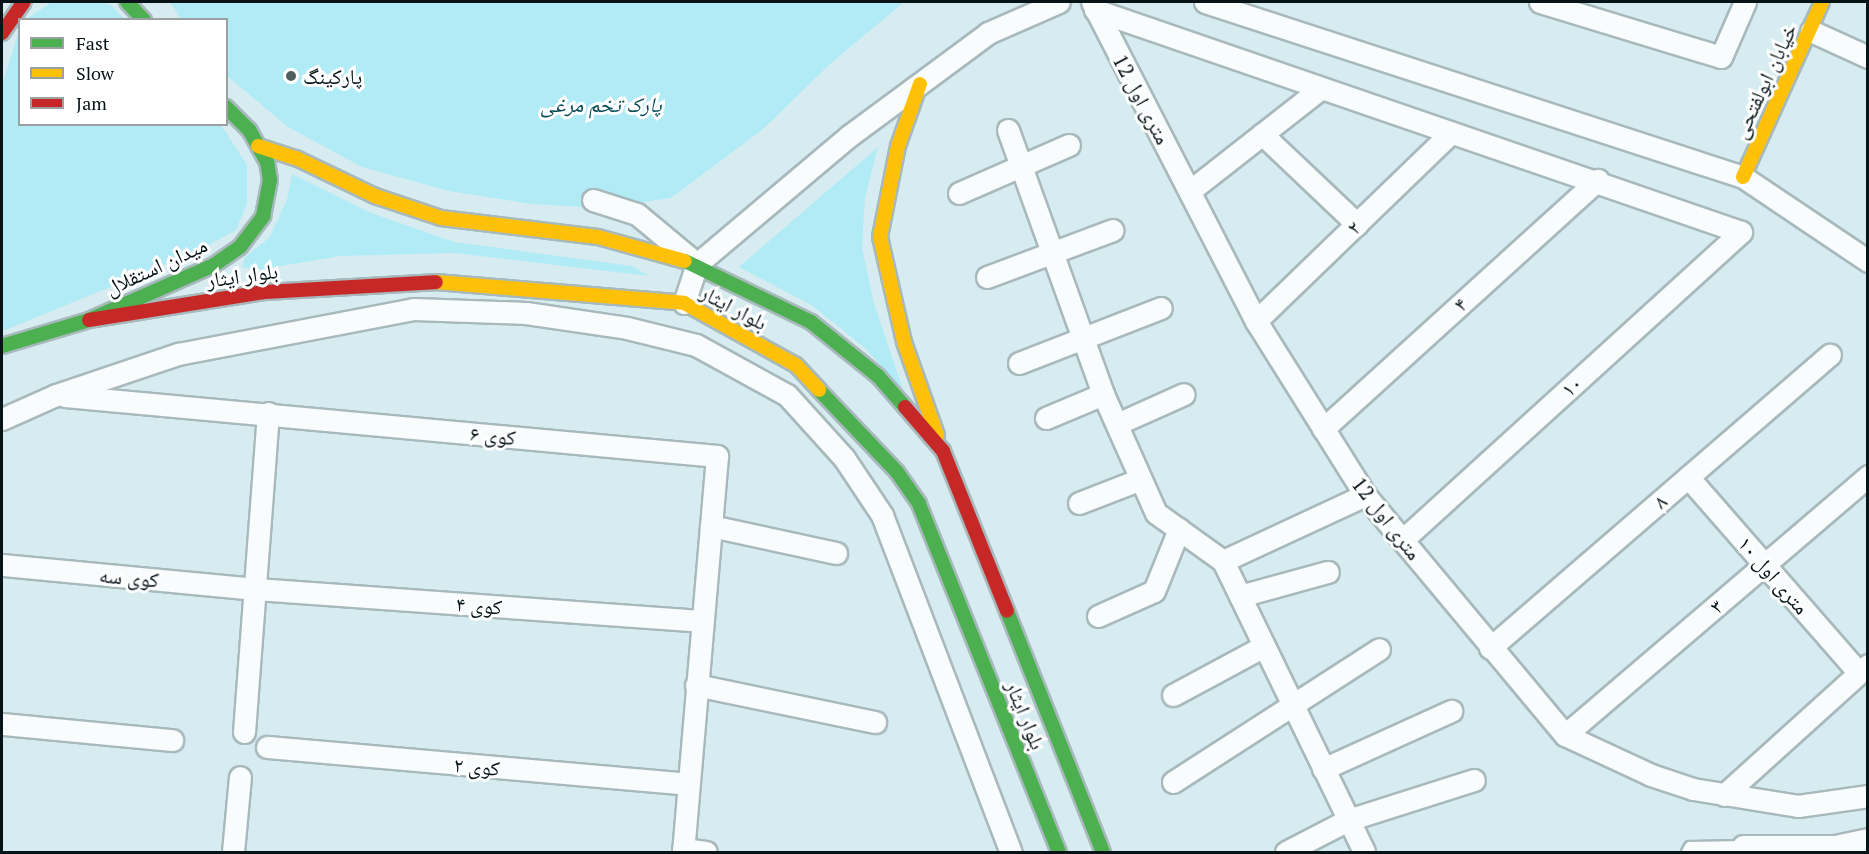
<!DOCTYPE html>
<html>
<head>
<meta charset="utf-8">
<style>
  body { margin:0 }
  #map { position:relative; width:1869px; height:854px; overflow:hidden; background:#d6ecf0; font-family:"PT Serif","Noto Naskh Arabic",serif }
  div>[style] { position:absolute }
  .green>* { inset:0; background:#b1ebf6 }
  .roads { filter:drop-shadow(2px 0 #a8b9bc) drop-shadow(-2px 0 #a8b9bc) drop-shadow(0 2px #a8b9bc) drop-shadow(0 -2px #a8b9bc) }
  .lane>* { height:10px; margin:-5px; padding:0 5px; transform-origin:5px; border-radius:5px; background:#f9fcfd }
  .street>* { height:21px; margin:-10.5px; padding:0 10.5px; transform-origin:10.5px; border-radius:10.5px; background:#f9fcfd }
  .fast>* { height:14px; margin:-7px; padding:0 7px; transform-origin:7px; border-radius:7px; background:#4caf50 }
  .slow>* { height:14px; margin:-7px; padding:0 7px; transform-origin:7px; border-radius:7px; background:#ffc107 }
  .jam>* { height:14px; margin:-7px; padding:0 7px; transform-origin:7px; border-radius:7px; background:#c62828 }
  .dots>* { width:16px; height:16px; translate:-50% -50%; box-sizing:border-box; border:3px solid #fff; border-radius:50% }
  span { translate:-50% -50%; white-space:nowrap; text-align:center; line-height:1.15; -webkit-text-stroke:6px #fff; paint-order:stroke }
  .poi-label { font-size:21px; color:#061417 }
  .left { translate:0 -50%; text-align:left }
  .street-label { font-size:21px; color:#061417 }
  .park-label { font-size:21px; color:#064c56; font-style:italic }
  .frame { position:absolute; inset:0; border:3px solid #061417; pointer-events:none }
  .legend { position:absolute; left:18px; top:18px; width:210px; height:108px; box-sizing:border-box; background:#fff; border:2px solid #9ba1a2; margin:0; padding:8px 10px; list-style:none; font-size:18px; color:#061417 }
  .legend li { display:flex; align-items:center; gap:12px; height:30px }
  .legend b { width:30px; border:2px solid #9ba1a2 }
</style>
</head>
<body>
<div id="map">
  <div class="green">
    <i style="clip-path:polygon(52px 2px,98px 2px,111px 5px,124px 19px,25px 20px)"></i>
    <i style="clip-path:polygon(170px 2px,904px 2px,830px 64px,762px 130px,671px 198px,598px 208px,532px 204px,449px 191px,362px 167px,288px 127px,227px 76px,226px 20px,181px 19px)"></i>
    <i style="clip-path:polygon(19px 31px,20px 124px,221px 125px,247px 165px,247px 204px,236px 230px,198px 251px,5px 330px,2px 329px,2px 85px)"></i>
    <i style="clip-path:polygon(878px 147px,865px 197px,862px 247px,874px 304px,903px 390px,865px 348px,813px 306px,739px 267px)"></i>
    <i style="clip-path:polygon(292px 174px,371px 213px,454px 242px,632px 266px,649px 276px,455px 253px,340px 256px,257px 270px,242px 267px,245px 257px,269px 238px,287px 200px)"></i>
  </div>
  <div class="roads">
    <div class="lane">
      <i style="left:1687px;top:852px;width:6px;rotate:-59deg"></i>
      <i style="left:1690px;top:847px;width:53px;rotate:-1.1deg"></i>
    </div>
    <div class="street">
      <i style="left:1092px;top:2px;width:359px;rotate:62.8deg"></i>
      <i style="left:1256px;top:321px;width:205px;rotate:57.9deg"></i>
      <i style="left:1365px;top:495px;width:312px;rotate:50.2deg"></i>
      <i style="left:1565px;top:735px;width:95px;rotate:24.9deg"></i>
      <i style="left:1651px;top:775px;width:44px;rotate:18.4deg"></i>
      <i style="left:1693px;top:789px;width:106px;rotate:9.2deg"></i>
      <i style="left:1798px;top:806px;width:71px;rotate:-8.1deg"></i>
      <i style="left:1205px;top:2px;width:566px;rotate:18.02deg"></i>
      <i style="left:1743px;top:177px;width:151px;rotate:33.9deg"></i>
      <i style="left:1540px;top:2px;width:189px;rotate:16.9deg"></i>
      <i style="left:1721px;top:57px;width:60px;rotate:-66.4deg"></i>
      <i style="left:1095px;top:10px;width:683px;rotate:18.97deg"></i>
      <i style="left:1741px;top:232px;width:458px;rotate:137.7deg"></i>
      <i style="left:1811px;top:31px;width:63px;rotate:24.5deg"></i>
      <i style="left:1008px;top:130px;width:281px;rotate:70.2deg"></i>
      <i style="left:1103px;top:394px;width:130px;rotate:66deg"></i>
      <i style="left:1156px;top:513px;width:82px;rotate:35.6deg"></i>
      <i style="left:1223px;top:561px;width:157px;rotate:-24.9deg"></i>
      <i style="left:1262px;top:134px;width:131px;rotate:43.5deg"></i>
      <i style="left:1191px;top:190px;width:165px;rotate:-38.1deg"></i>
      <i style="left:959px;top:193px;width:120px;rotate:-23.6deg"></i>
      <i style="left:593px;top:200px;width:46px;rotate:17.7deg"></i>
      <i style="left:637px;top:214px;width:70px;rotate:39.8deg"></i>
      <i style="left:987px;top:277px;width:134px;rotate:-20.5deg"></i>
      <i style="left:684px;top:303px;width:41px;rotate:-71.6deg"></i>
      <i style="left:697px;top:264px;width:199px;rotate:-40.1deg"></i>
      <i style="left:849px;top:136px;width:173px;rotate:-36.5deg"></i>
      <i style="left:988px;top:33px;width:77px;rotate:-23.6deg"></i>
      <i style="left:1256px;top:321px;width:271px;rotate:-44deg"></i>
      <i style="left:1019px;top:363px;width:152px;rotate:-21.2deg"></i>
      <i style="left:65px;top:396px;width:655px;rotate:5.26deg"></i>
      <i style="left:717px;top:456px;width:397px;rotate:94.9deg"></i>
      <i style="left:1046px;top:418px;width:62px;rotate:-22.8deg"></i>
      <i style="left:2px;top:419px;width:59px;rotate:-24deg"></i>
      <i style="left:56px;top:395px;width:129px;rotate:-18.6deg"></i>
      <i style="left:178px;top:354px;width:240px;rotate:-10.8deg"></i>
      <i style="left:414px;top:309px;width:112px;rotate:2deg"></i>
      <i style="left:526px;top:313px;width:102px;rotate:8.4deg"></i>
      <i style="left:627px;top:328px;width:71px;rotate:13.8deg"></i>
      <i style="left:696px;top:345px;width:104px;rotate:28.8deg"></i>
      <i style="left:787px;top:395px;width:85px;rotate:47.9deg"></i>
      <i style="left:844px;top:458px;width:69px;rotate:56.3deg"></i>
      <i style="left:882px;top:515px;width:361px;rotate:69.1deg"></i>
      <i style="left:1117px;top:424px;width:73px;rotate:-24.1deg"></i>
      <i style="left:1323px;top:429px;width:371px;rotate:-42.2deg"></i>
      <i style="left:1688px;top:477px;width:260px;rotate:48.9deg"></i>
      <i style="left:1079px;top:503px;width:66px;rotate:-21.2deg"></i>
      <i style="left:711px;top:526px;width:128px;rotate:12.2deg"></i>
      <i style="left:1223px;top:561px;width:323px;rotate:64.1deg"></i>
      <i style="left:2px;top:565px;width:255px;rotate:5.4deg"></i>
      <i style="left:256px;top:589px;width:446px;rotate:4.1deg"></i>
      <i style="left:1240px;top:596px;width:91px;rotate:-15.3deg"></i>
      <i style="left:1098px;top:616px;width:61px;rotate:-24.1deg"></i>
      <i style="left:1154px;top:591px;width:67px;rotate:-68deg"></i>
      <i style="left:1490px;top:648px;width:449px;rotate:-40.8deg"></i>
      <i style="left:696px;top:685px;width:183px;rotate:11.7deg"></i>
      <i style="left:1173px;top:695px;width:103px;rotate:-28.3deg"></i>
      <i style="left:2px;top:724px;width:171px;rotate:5.4deg"></i>
      <i style="left:244px;top:732px;width:320px;rotate:-85.7deg"></i>
      <i style="left:1565px;top:735px;width:399px;rotate:-40.5deg"></i>
      <i style="left:267px;top:747px;width:423px;rotate:5deg"></i>
      <i style="left:1323px;top:769px;width:141px;rotate:-24.4deg"></i>
      <i style="left:1173px;top:782px;width:245px;rotate:-32.8deg"></i>
      <i style="left:1724px;top:795px;width:194px;rotate:-42.1deg"></i>
      <i style="left:1743px;top:846px;width:92px"></i>
      <i style="left:1835px;top:846px;width:34px;rotate:-12deg"></i>
      <i style="left:683px;top:849px;width:23px;rotate:7deg"></i>
      <i style="left:233px;top:852px;width:75px;rotate:-84.7deg"></i>
      <i style="left:1286px;top:852px;width:70px;rotate:-27.3deg"></i>
      <i style="left:1348px;top:820px;width:132px;rotate:-17.6deg"></i>
    </div>
    <div class="fast">
      <i style="left:127px;top:2px;width:25px;rotate:47deg"></i>
      <i style="left:685px;top:261px;width:140px;rotate:25.8deg"></i>
      <i style="left:811px;top:322px;width:86px;rotate:38.9deg"></i>
      <i style="left:878px;top:376px;width:41px;rotate:48.9deg"></i>
      <i style="left:2px;top:346px;width:91px;rotate:-16.6deg"></i>
      <i style="left:89px;top:320px;width:137px;rotate:-23.7deg"></i>
      <i style="left:214px;top:265px;width:32px;rotate:-35deg"></i>
      <i style="left:240px;top:247px;width:39px;rotate:-53deg"></i>
      <i style="left:263px;top:216px;width:37px;rotate:-79deg"></i>
      <i style="left:270px;top:180px;width:18px;rotate:-99deg"></i>
      <i style="left:267px;top:162px;width:37px;rotate:-119deg"></i>
      <i style="left:249px;top:130px;width:33px;rotate:-135deg"></i>
      <i style="left:819px;top:390px;width:113px;rotate:46.4deg"></i>
      <i style="left:897px;top:472px;width:39px;rotate:55deg"></i>
      <i style="left:919px;top:504px;width:375px;rotate:68.1deg"></i>
      <i style="left:1007px;top:611px;width:259px;rotate:68.3deg"></i>
    </div>
    <div class="slow">
      <i style="left:920px;top:84px;width:66px;rotate:109.5deg"></i>
      <i style="left:898px;top:146px;width:93px;rotate:101.2deg"></i>
      <i style="left:880px;top:237px;width:108px;rotate:77.1deg"></i>
      <i style="left:904px;top:342px;width:99px;rotate:70.5deg"></i>
      <i style="left:258px;top:146px;width:40px;rotate:18deg"></i>
      <i style="left:296px;top:158px;width:88px;rotate:25.7deg"></i>
      <i style="left:375px;top:196px;width:70px;rotate:18.4deg"></i>
      <i style="left:441px;top:218px;width:158px;rotate:6.9deg"></i>
      <i style="left:598px;top:237px;width:90px;rotate:15.4deg"></i>
      <i style="left:1743px;top:177px;width:192px;rotate:-65.7deg"></i>
      <i style="left:436px;top:282px;width:249px;rotate:4.8deg"></i>
      <i style="left:684px;top:303px;width:128px;rotate:29deg"></i>
      <i style="left:796px;top:365px;width:34px;rotate:47deg"></i>
    </div>
    <div class="jam">
      <i style="left:2px;top:33px;width:38px;rotate:-55deg"></i>
      <i style="left:89px;top:320px;width:177px;rotate:-9.1deg"></i>
      <i style="left:264px;top:292px;width:172px;rotate:-3.3deg"></i>
      <i style="left:905px;top:407px;width:58px;rotate:49.2deg"></i>
      <i style="left:943px;top:451px;width:172px;rotate:68.2deg"></i>
    </div>
  </div>
  <div class="dots">
    <i style="left:291px;top:76px;background:#4f6063"></i>
  </div>
  <div class="poi-label">
    <span class="left" style="left:303px;top:76px">پارکینگ</span>
  </div>
  <div class="street-label">
    <span style="left:1764px;top:81px;rotate:-65deg">خیابان ابولفتحی</span>
    <span style="left:1142px;top:99px;rotate:62deg">12 متری اول</span>
    <span style="left:1353px;top:227px;rotate:-44deg">۲</span>
    <span style="left:156px;top:266px;rotate:-25deg">میدان استقلال</span>
    <span style="left:242px;top:275px;rotate:-8deg">بلوار ایثار</span>
    <span style="left:1460px;top:304px;rotate:-42deg">۴</span>
    <span style="left:734px;top:307px;rotate:28deg">بلوار ایثار</span>
    <span style="left:1571px;top:386px;rotate:-42deg">۱۰</span>
    <span style="left:493px;top:435px;rotate:6deg">کوی ۶</span>
    <span style="left:1660px;top:501px;rotate:-41deg">۸</span>
    <span style="left:1387px;top:518px;rotate:52deg">12 متری اول</span>
    <span style="left:1774px;top:575px;rotate:49deg">۱۰ متری اول</span>
    <span style="left:129px;top:577px;rotate:5deg">کوی سه</span>
    <span style="left:479px;top:605px;rotate:4deg">کوی ۴</span>
    <span style="left:1716px;top:606px;rotate:-41deg">۳</span>
    <span style="left:1026px;top:715px;rotate:68deg">بلوار ایثار</span>
    <span style="left:477px;top:766px;rotate:5deg">کوی ۲</span>
  </div>
  <div class="park-label">
    <span style="left:601px;top:104px">پارک تخم مرغی</span>
  </div>
  <div class="frame"></div>
  <ul class="legend">
  <li><b style="height:8px;background:#4caf50"></b>Fast</li>
  <li><b style="height:8px;background:#ffc107"></b>Slow</li>
  <li><b style="height:8px;background:#c62828"></b>Jam</li>
  </ul>
</div>
</body>
</html>
